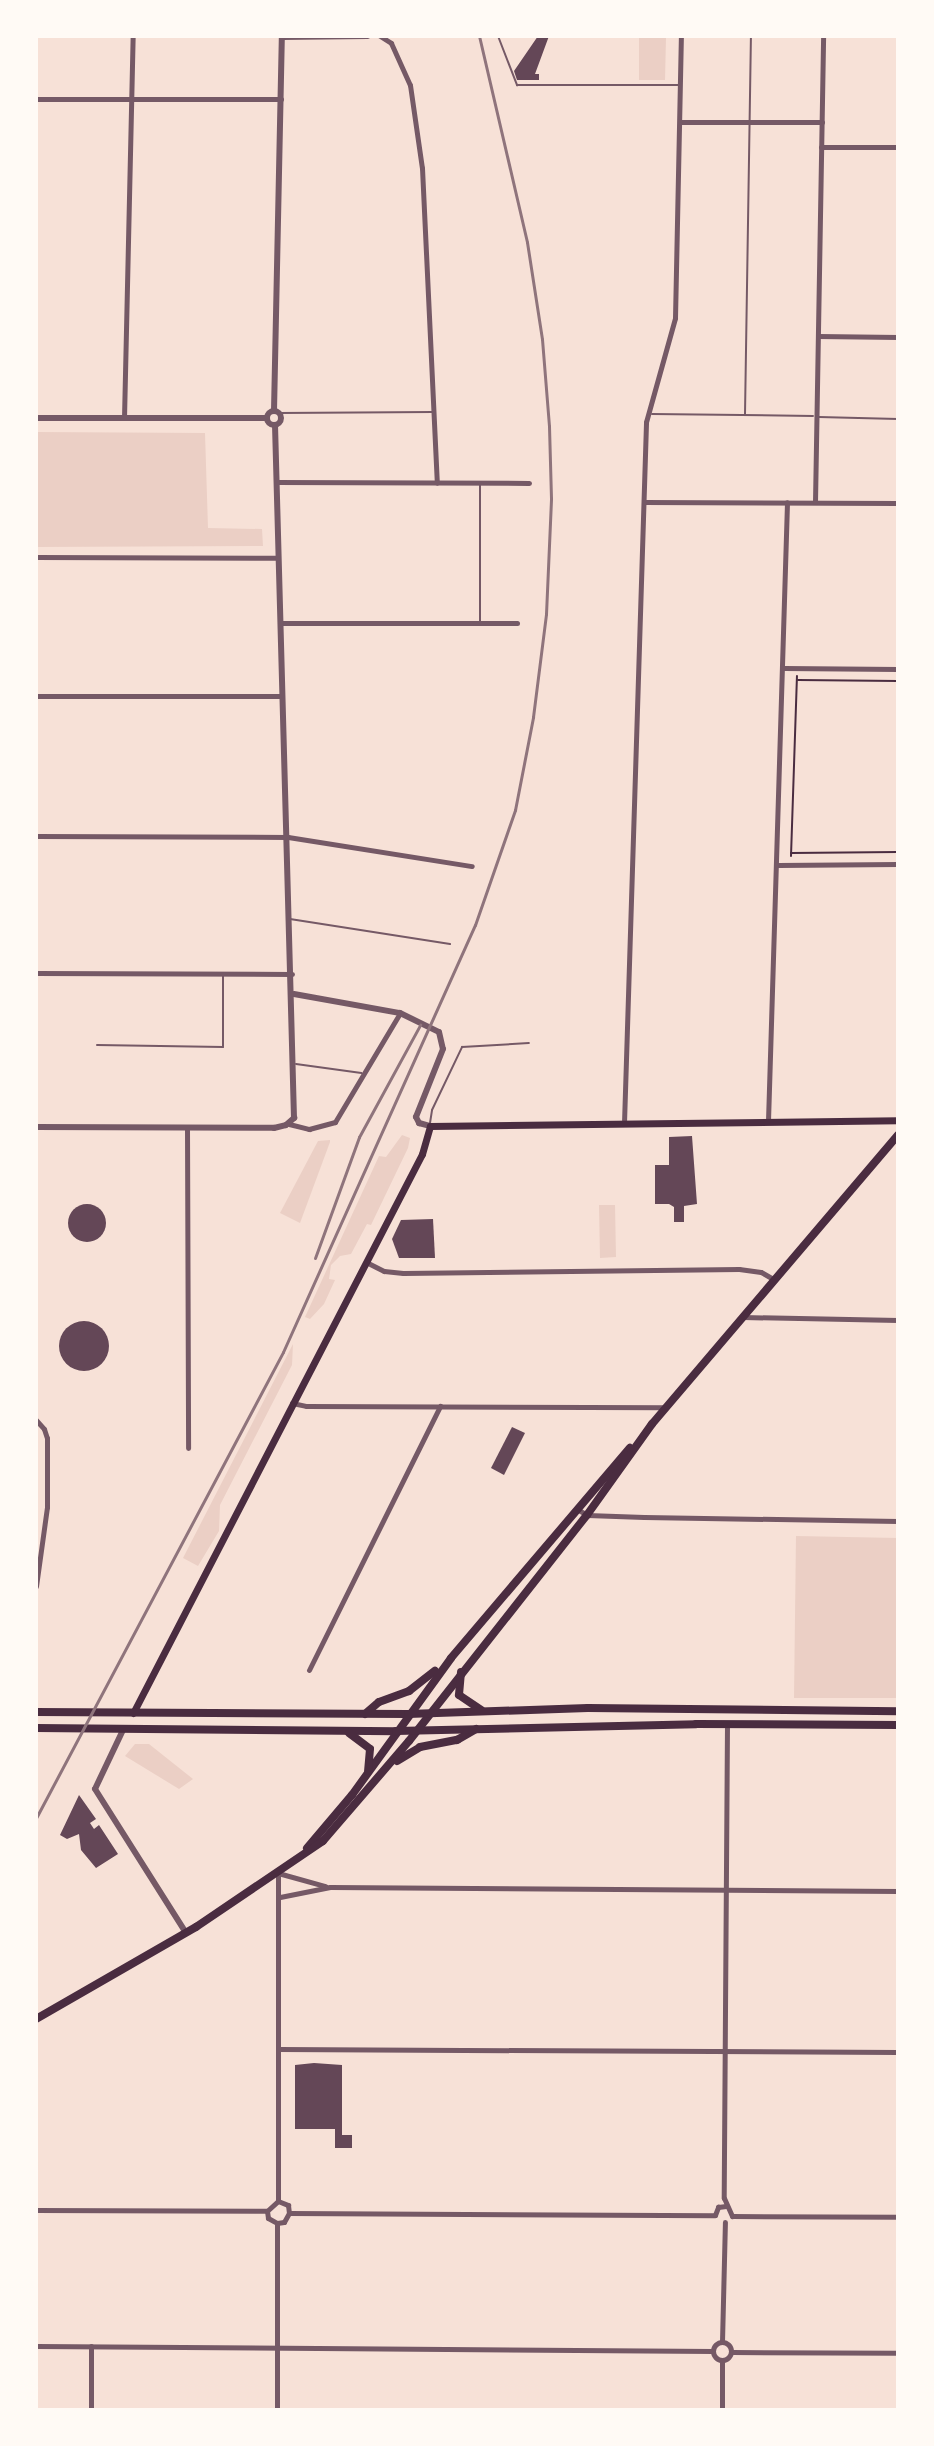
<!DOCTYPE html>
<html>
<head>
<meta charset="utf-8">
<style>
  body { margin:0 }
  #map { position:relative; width:934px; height:2446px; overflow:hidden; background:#f7e1d7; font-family:"PT Sans Narrow",sans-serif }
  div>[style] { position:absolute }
  .green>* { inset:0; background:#ebcfc5 }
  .building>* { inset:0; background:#644757 }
  .round { border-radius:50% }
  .path>* { height:2px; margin:-1px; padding:0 1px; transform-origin:1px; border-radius:1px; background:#4a2c40 }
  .service>* { height:2px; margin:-1px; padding:0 1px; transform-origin:1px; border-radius:1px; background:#755966 }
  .minor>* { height:5px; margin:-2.5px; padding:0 2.5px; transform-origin:2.5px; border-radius:2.5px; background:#755966 }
  .minor>.ring { margin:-2.5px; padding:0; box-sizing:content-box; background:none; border:5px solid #755966; border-radius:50% }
  .tertiary>* { height:6px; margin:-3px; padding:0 3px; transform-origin:3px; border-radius:3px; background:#755966 }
  .tertiary>.ring { margin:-3px; padding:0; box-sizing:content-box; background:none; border:6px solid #755966; border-radius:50% }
  .secondary>* { height:7px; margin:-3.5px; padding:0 3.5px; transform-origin:3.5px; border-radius:3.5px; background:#4a2c40 }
  .primary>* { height:8px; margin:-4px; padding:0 4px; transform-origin:4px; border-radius:4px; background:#4a2c40 }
  .trunk>* { height:8px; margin:-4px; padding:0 4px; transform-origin:4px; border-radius:4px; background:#4a2c40 }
  .rail>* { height:3px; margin:-1.5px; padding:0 1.5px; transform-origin:1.5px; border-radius:1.5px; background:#8f747c }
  span { translate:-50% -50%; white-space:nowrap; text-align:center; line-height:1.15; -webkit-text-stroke:6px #fffaf5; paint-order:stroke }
  .frame { position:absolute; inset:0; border:38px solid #fffaf5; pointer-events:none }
</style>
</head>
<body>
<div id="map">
  <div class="green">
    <i style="clip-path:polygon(639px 38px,666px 38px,665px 80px,639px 80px)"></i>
    <i style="clip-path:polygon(36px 432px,205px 433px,208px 528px,262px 529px,263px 546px,36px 547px)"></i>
    <i style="clip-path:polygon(402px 1135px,410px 1138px,408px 1148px,371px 1225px,367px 1224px,351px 1254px,340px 1256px,331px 1265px,329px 1279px,335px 1280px,324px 1304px,310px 1319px,305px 1317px,379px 1156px,386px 1157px)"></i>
    <i style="clip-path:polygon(330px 1140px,330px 1142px,300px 1223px,280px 1213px,318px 1141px)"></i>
    <i style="clip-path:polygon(599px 1205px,615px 1205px,616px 1257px,600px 1258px)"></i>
    <i style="clip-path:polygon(293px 1344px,292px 1365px,220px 1505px,219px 1531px,198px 1566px,183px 1558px)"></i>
    <i style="clip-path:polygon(796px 1536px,898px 1538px,898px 1698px,794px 1698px)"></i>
    <i style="clip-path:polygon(135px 1744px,149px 1744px,193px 1779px,179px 1789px,125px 1756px)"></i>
  </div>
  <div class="building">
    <i style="clip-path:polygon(538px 36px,549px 36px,535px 74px,539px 74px,539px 80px,517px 80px,514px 71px)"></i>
    <i style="clip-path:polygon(692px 1136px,697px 1204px,684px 1206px,684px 1222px,674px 1222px,674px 1207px,669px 1204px,655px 1204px,655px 1165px,669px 1165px,669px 1137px)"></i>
    <i class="round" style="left:68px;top:1204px;width:38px;height:38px"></i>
    <i style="clip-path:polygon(433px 1219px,435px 1258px,399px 1258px,392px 1239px,401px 1220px)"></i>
    <i class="round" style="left:59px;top:1321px;width:50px;height:50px"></i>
    <i style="clip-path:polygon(512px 1427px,525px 1433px,504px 1475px,491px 1468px)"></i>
    <i style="clip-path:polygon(79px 1795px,96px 1819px,90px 1823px,94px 1829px,99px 1825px,118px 1854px,96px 1868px,81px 1850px,79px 1834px,67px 1839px,60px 1835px)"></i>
    <i style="clip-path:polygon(314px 2063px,342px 2065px,342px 2135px,352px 2135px,352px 2148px,335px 2148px,335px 2129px,295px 2129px,295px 2065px)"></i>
  </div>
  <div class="path">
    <i style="left:798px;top:680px;width:100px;rotate:0.6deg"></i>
    <i style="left:791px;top:853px;width:107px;rotate:-0.5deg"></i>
    <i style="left:791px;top:856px;width:180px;rotate:-88.1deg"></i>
  </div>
  <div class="service">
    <i style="left:498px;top:36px;width:53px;rotate:68.8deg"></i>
    <i style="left:517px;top:85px;width:162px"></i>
    <i style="left:279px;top:413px;width:154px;rotate:-0.4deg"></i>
    <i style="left:652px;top:414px;width:161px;rotate:0.7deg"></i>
    <i style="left:745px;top:414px;width:378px;rotate:-89.1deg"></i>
    <i style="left:819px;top:417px;width:79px;rotate:1.5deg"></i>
    <i style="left:480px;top:484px;width:138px;rotate:90deg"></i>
    <i style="left:290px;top:919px;width:162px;rotate:8.9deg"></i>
    <i style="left:97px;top:1045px;width:126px;rotate:0.9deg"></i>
    <i style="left:223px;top:1047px;width:72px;rotate:-90deg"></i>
    <i style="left:296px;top:1064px;width:66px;rotate:7.9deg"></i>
    <i style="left:430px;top:1123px;width:13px;rotate:-81deg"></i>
    <i style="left:432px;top:1110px;width:70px;rotate:-64.5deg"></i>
    <i style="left:462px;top:1047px;width:67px;rotate:-3.4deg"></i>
  </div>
  <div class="minor">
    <i style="left:380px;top:36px;width:13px;rotate:32deg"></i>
    <i style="left:391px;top:43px;width:46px;rotate:65.7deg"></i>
    <i style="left:410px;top:85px;width:84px;rotate:81.8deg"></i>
    <i style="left:422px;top:168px;width:315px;rotate:87.3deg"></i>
    <i style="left:282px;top:37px;width:85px;rotate:-0.7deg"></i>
    <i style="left:36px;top:99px;width:245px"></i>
    <i style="left:680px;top:122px;width:142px"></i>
    <i style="left:821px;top:147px;width:77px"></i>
    <i style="left:818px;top:336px;width:80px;rotate:0.7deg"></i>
    <i style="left:124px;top:418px;width:382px;rotate:-88.7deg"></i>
    <i style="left:276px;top:482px;width:253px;rotate:0.2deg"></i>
    <i style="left:644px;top:502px;width:254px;rotate:0.2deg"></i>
    <i style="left:815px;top:502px;width:466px;rotate:-89deg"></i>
    <i style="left:36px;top:557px;width:242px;rotate:0.2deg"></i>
    <i style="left:280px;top:623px;width:237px"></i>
    <i style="left:784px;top:668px;width:114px;rotate:0.5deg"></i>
    <i style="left:36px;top:696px;width:244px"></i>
    <i style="left:36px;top:836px;width:252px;rotate:0.2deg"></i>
    <i style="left:288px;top:837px;width:186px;rotate:9deg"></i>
    <i style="left:778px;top:865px;width:120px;rotate:-0.5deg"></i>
    <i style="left:36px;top:973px;width:256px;rotate:0.2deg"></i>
    <i style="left:768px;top:1121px;width:619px;rotate:-88.24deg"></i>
    <i style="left:624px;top:1123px;width:701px;rotate:-88.2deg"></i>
    <i style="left:646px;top:422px;width:108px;rotate:-74.4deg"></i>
    <i style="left:675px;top:318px;width:282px;rotate:-88.8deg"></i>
    <i style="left:289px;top:1124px;width:21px;rotate:14deg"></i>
    <i style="left:309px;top:1129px;width:27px;rotate:-15deg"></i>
    <i style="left:335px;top:1122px;width:127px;rotate:-59.2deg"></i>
    <i style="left:187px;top:1128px;width:320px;rotate:89.8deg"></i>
    <i style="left:366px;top:1262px;width:20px;rotate:27deg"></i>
    <i style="left:384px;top:1271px;width:19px;rotate:6deg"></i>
    <i style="left:403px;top:1273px;width:336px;rotate:-0.7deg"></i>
    <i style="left:739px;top:1269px;width:22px;rotate:8deg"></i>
    <i style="left:761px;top:1272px;width:16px;rotate:30deg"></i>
    <i style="left:743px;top:1317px;width:155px;rotate:1.1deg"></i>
    <i style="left:292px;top:1403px;width:14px;rotate:12deg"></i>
    <i style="left:306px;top:1406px;width:360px;rotate:0.2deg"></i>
    <i style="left:36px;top:1420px;width:12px;rotate:48deg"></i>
    <i style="left:44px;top:1429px;width:9px;rotate:72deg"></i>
    <i style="left:47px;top:1438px;width:69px;rotate:90deg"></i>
    <i style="left:47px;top:1507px;width:80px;rotate:97.9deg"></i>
    <i style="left:577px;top:1509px;width:12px;rotate:31deg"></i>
    <i style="left:587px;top:1515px;width:57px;rotate:2deg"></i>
    <i style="left:644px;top:1517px;width:254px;rotate:0.9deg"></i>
    <i style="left:309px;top:1670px;width:295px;rotate:-63.6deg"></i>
    <i style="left:727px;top:1725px;width:473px;rotate:90.4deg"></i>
    <i style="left:724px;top:2198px;width:20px;rotate:66deg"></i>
    <i style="left:280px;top:1897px;width:51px;rotate:-11.3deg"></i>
    <i style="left:330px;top:1887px;width:568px;rotate:0.4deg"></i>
    <i style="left:279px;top:2049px;width:619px;rotate:0.28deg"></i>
    <i style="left:278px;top:2201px;width:328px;rotate:-90deg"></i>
    <i style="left:278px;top:1873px;width:49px;rotate:15.5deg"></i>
    <i style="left:278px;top:2201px;width:11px;rotate:22deg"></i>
    <i style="left:288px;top:2205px;width:8px;rotate:83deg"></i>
    <i style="left:36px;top:2210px;width:231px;rotate:0.2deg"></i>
    <i style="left:267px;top:2211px;width:7px;rotate:82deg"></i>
    <i style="left:268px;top:2218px;width:10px;rotate:29deg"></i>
    <i style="left:277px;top:2223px;width:7px;rotate:-8deg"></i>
    <i style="left:284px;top:2222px;width:10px;rotate:-61deg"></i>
    <i style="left:267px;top:2211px;width:15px;rotate:-42deg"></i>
    <i style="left:289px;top:2213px;width:426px;rotate:0.3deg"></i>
    <i style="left:715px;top:2215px;width:9px;rotate:-69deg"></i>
    <i style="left:718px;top:2207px;width:8px;rotate:-7deg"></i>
    <i style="left:732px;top:2216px;width:166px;rotate:0.3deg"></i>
    <i style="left:277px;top:2223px;width:187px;rotate:90deg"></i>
    <i class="ring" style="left:713px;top:2342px;width:13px;height:13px"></i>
    <i style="left:722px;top:2342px;width:120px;rotate:-88.6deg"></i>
    <i style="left:36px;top:2346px;width:677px;rotate:0.42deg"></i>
    <i style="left:91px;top:2346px;width:64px;rotate:90deg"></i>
    <i style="left:732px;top:2352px;width:166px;rotate:0.3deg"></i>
    <i style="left:722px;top:2410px;width:49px;rotate:-90deg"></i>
  </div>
  <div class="tertiary">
    <i style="left:274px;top:411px;width:375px;rotate:-88.8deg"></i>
    <i class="ring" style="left:267px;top:411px;width:8px;height:8px"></i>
    <i style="left:36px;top:418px;width:231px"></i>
    <i style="left:294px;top:994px;width:108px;rotate:10.2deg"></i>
    <i style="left:400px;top:1013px;width:43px;rotate:26deg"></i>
    <i style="left:439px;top:1032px;width:17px;rotate:77deg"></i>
    <i style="left:443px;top:1049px;width:73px;rotate:111.7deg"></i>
    <i style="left:416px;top:1117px;width:7px;rotate:63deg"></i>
    <i style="left:419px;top:1123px;width:11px;rotate:15deg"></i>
    <i style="left:36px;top:1127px;width:238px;rotate:0.2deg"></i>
    <i style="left:274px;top:1128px;width:12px;rotate:-14deg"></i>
    <i style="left:286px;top:1125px;width:11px;rotate:-41deg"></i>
    <i style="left:294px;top:1118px;width:693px;rotate:-91.57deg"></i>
    <i style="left:123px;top:1730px;width:65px;rotate:115.4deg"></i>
    <i style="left:95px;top:1789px;width:170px;rotate:57.7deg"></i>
  </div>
  <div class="secondary">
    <i style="left:133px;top:1713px;width:629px;rotate:-62.66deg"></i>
    <i style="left:422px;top:1154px;width:29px;rotate:-74deg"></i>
    <i style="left:430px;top:1126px;width:468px;rotate:-0.7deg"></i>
  </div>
  <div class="primary">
    <i style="left:365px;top:1714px;width:18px;rotate:-41deg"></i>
    <i style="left:379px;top:1702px;width:32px;rotate:-20deg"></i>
    <i style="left:409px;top:1691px;width:33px;rotate:-38deg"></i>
    <i style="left:397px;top:1761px;width:27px;rotate:-31deg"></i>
    <i style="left:420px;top:1747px;width:38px;rotate:-11deg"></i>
    <i style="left:457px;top:1740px;width:22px;rotate:-30deg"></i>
    <i style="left:307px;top:1848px;width:70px;rotate:-49.7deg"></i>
    <i style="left:352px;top:1795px;width:169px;rotate:-54.1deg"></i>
    <i style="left:451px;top:1658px;width:276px;rotate:-49.6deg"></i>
    <i style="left:36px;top:2019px;width:185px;rotate:-29.9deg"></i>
    <i style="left:196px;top:1927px;width:153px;rotate:-34.1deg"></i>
    <i style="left:323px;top:1841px;width:132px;rotate:-49.3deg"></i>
    <i style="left:409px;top:1741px;width:288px;rotate:-51.8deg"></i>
    <i style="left:587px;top:1515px;width:112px;rotate:-54.5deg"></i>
    <i style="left:652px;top:1424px;width:380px;rotate:-49.6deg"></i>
  </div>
  <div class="trunk">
    <i style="left:461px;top:1672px;width:23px;rotate:95deg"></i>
    <i style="left:459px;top:1695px;width:27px;rotate:34deg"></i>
    <i style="left:36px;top:1712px;width:372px;rotate:0.3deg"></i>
    <i style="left:408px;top:1714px;width:180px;rotate:-1.9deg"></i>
    <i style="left:588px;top:1708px;width:310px;rotate:0.6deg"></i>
    <i style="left:36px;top:1728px;width:360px;rotate:0.5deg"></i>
    <i style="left:396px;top:1731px;width:300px;rotate:-1.3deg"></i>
    <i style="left:696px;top:1724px;width:202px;rotate:0.3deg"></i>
    <i style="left:349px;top:1733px;width:26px;rotate:37deg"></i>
    <i style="left:370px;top:1749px;width:22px;rotate:95deg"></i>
  </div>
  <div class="rail">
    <i style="left:315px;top:1258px;width:129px;rotate:-70deg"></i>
    <i style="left:359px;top:1137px;width:128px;rotate:-61.4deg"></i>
    <i style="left:36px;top:1818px;width:527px;rotate:-62.07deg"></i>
    <i style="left:283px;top:1352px;width:468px;rotate:-65.8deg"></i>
    <i style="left:475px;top:925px;width:122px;rotate:-70.8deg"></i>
    <i style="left:515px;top:810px;width:95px;rotate:-79deg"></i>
    <i style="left:533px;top:717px;width:104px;rotate:-82.8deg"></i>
    <i style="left:546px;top:614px;width:116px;rotate:-87.5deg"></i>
    <i style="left:551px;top:498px;width:72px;rotate:-91.6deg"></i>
    <i style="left:549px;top:426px;width:87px;rotate:-94.6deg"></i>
    <i style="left:542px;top:339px;width:98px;rotate:-98.8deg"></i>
    <i style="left:527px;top:242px;width:212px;rotate:-103.1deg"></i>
  </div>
  <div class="frame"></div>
</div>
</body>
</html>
